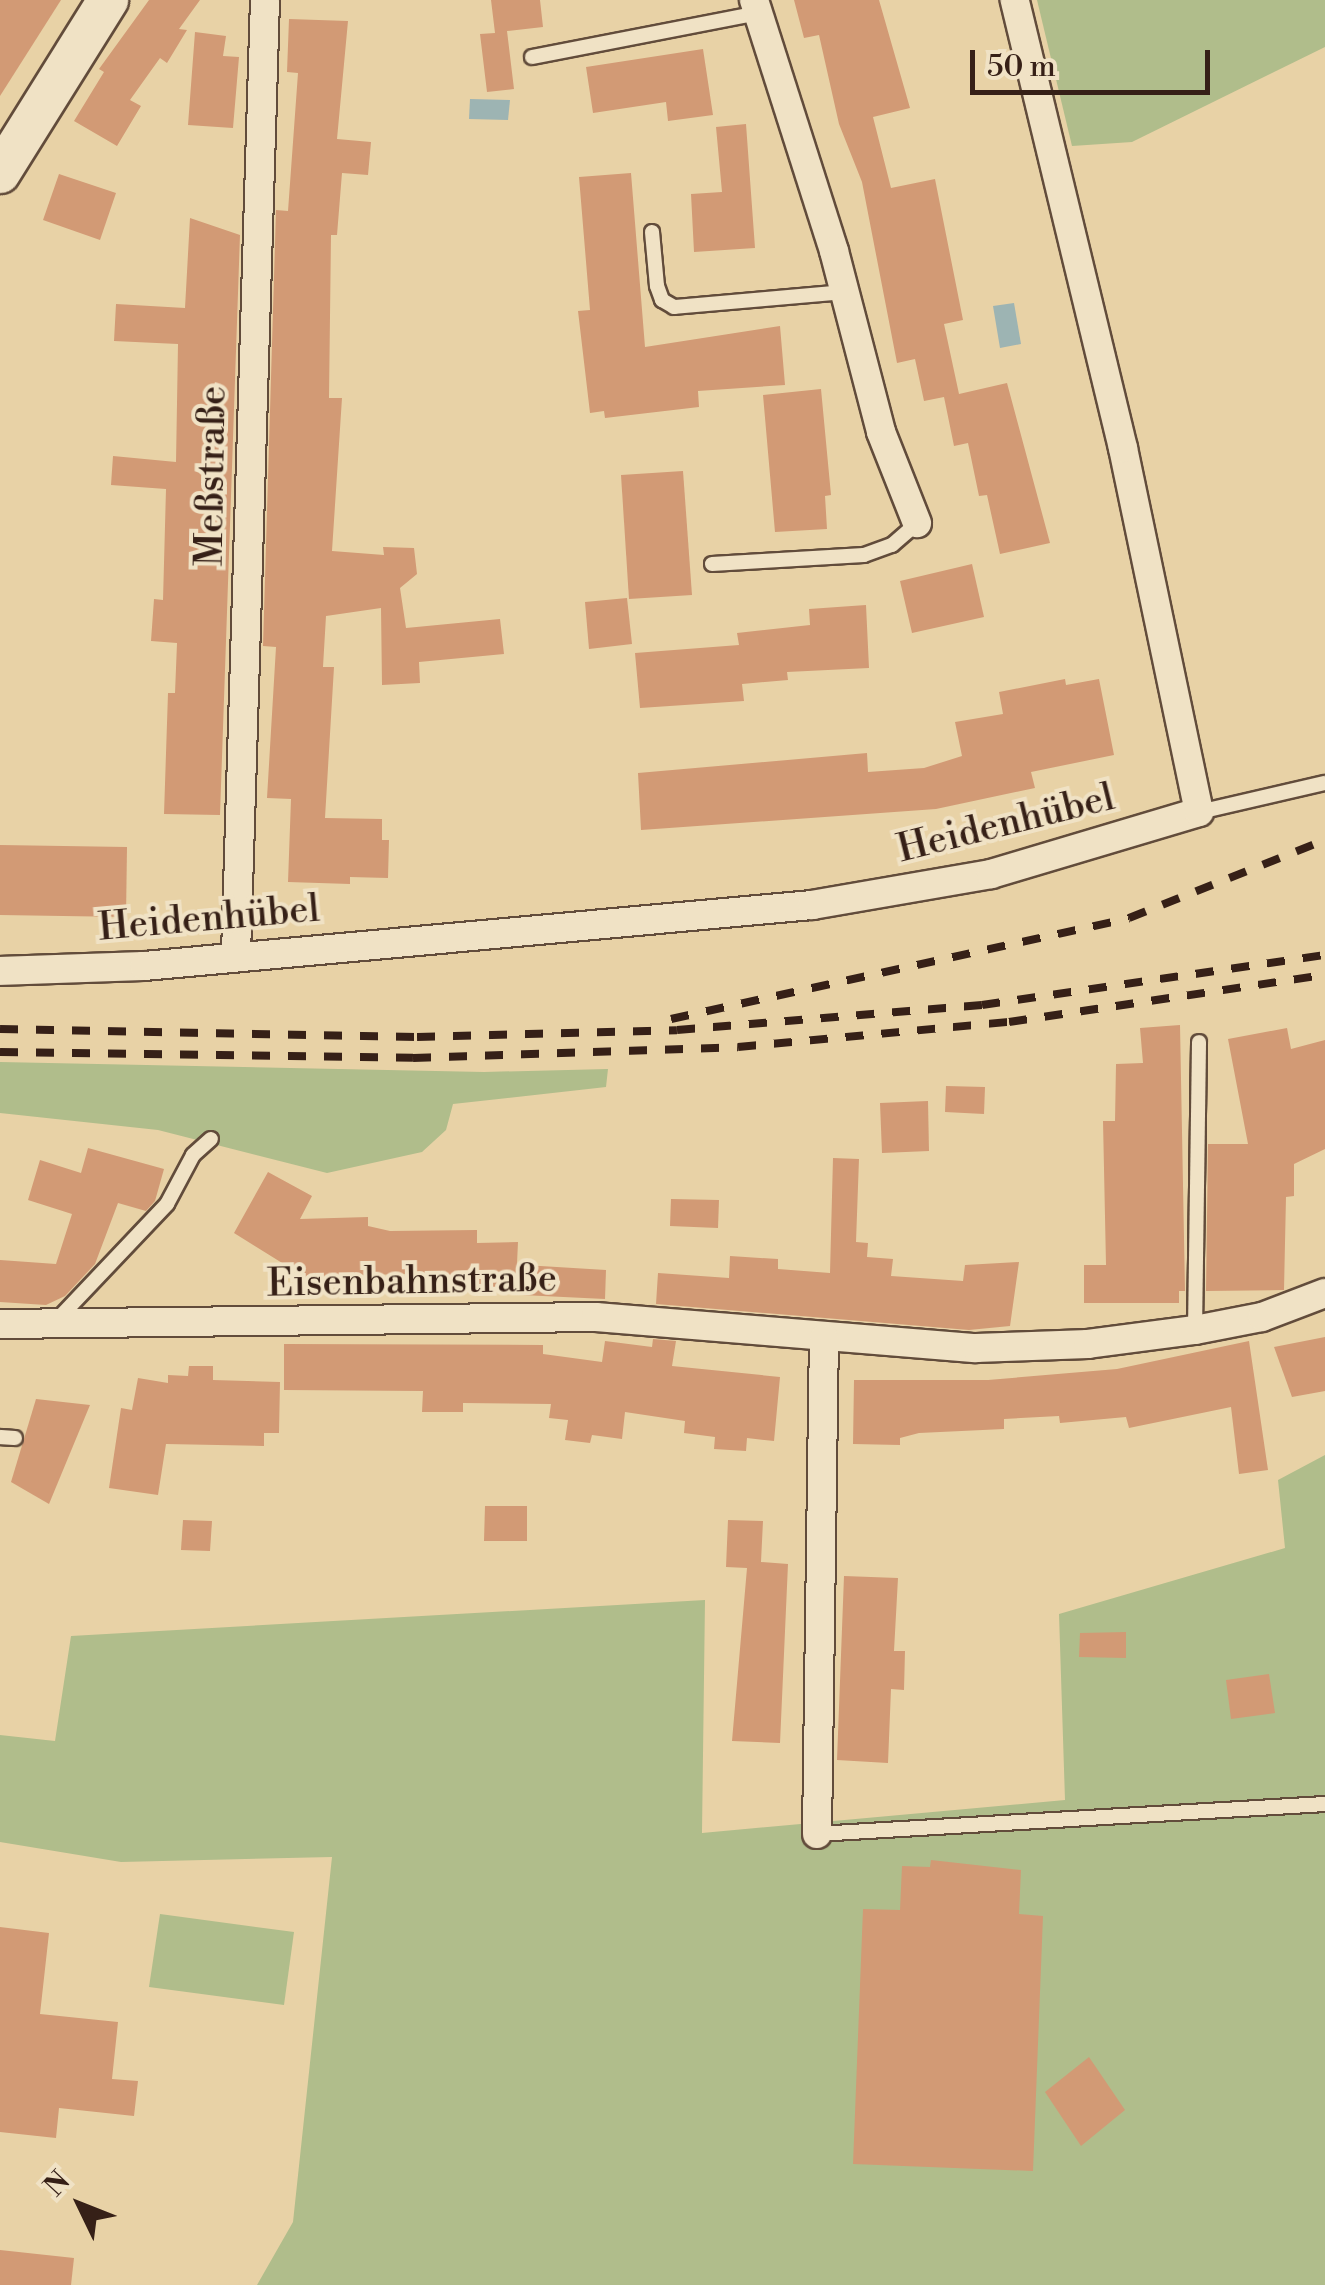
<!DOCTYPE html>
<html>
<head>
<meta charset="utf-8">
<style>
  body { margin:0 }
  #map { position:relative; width:1325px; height:2285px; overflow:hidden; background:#e8d2a6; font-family:"Libre Bodoni",serif }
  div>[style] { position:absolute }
  .green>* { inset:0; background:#b0bd8b }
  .water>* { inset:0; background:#9db4b3 }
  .building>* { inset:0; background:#d29a75 }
  .roads { filter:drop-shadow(2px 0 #624c3b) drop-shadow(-2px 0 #624c3b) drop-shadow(0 2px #624c3b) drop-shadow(0 -2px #624c3b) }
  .service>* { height:14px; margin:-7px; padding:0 7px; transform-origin:7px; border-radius:7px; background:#f0e2c5 }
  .minor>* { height:28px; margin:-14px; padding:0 14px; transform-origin:14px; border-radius:14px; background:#f0e2c5 }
  .secondary>* { height:40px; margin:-20px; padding:0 20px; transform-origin:20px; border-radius:20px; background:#f0e2c5 }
  .rail>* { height:8px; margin-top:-4px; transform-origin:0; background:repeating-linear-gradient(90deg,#362017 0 18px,transparent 0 36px) }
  span { translate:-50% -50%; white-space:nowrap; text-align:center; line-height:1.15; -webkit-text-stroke:8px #f0e2c5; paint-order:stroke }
  .street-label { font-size:38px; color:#362017 }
  .north { position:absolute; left:30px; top:2155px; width:100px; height:100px; -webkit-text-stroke:8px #f0e2c5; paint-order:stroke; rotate:313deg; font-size:28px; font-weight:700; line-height:40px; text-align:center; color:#362017 }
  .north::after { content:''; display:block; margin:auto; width:35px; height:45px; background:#362017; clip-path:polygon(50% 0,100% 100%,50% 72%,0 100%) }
  .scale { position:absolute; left:970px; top:50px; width:240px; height:45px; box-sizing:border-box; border:5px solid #362017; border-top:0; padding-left:12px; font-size:30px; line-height:35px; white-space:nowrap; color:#362017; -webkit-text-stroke:8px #f0e2c5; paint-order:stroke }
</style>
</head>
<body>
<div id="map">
  <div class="green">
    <i style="clip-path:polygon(1037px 0,1325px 0,1325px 47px,1132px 142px,1072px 146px)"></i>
    <i style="clip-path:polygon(0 1062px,484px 1072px,608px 1069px,606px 1087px,453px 1104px,446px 1130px,422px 1152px,327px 1173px,158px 1130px,0 1113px)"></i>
    <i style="clip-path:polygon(1325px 1455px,1325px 2285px,257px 2285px,293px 2222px,332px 1857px,121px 1862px,0 1842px,0 1735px,55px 1741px,71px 1636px,705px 1600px,702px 1833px,1065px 1800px,1059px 1614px,1285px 1548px,1278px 1480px)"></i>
    <i style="clip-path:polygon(160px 1914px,294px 1932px,284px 2005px,149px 1987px)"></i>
  </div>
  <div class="water">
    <i style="clip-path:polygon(470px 99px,510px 100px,508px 120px,469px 119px)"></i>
    <i style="clip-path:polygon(1014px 303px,1021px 344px,1000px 348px,993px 306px)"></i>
  </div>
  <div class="building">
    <i style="clip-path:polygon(0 0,61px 0,0 96px)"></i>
    <i style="clip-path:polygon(149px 0,200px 0,179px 29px,187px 30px,167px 63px,160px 58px,130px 100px,141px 106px,117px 146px,74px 121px,104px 72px,99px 69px)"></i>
    <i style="clip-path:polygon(491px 0,540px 0,543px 27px,507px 31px,514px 89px,487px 92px,480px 34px,495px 33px)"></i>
    <i style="clip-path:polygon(794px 0,879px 0,910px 108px,873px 117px,891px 188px,935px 179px,963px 320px,944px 324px,959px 394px,1007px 383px,1050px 543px,1000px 554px,987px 495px,979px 496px,968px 443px,954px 446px,944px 397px,924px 401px,915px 359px,897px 363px,862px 182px,839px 124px,819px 35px,804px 38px)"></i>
    <i style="clip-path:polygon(289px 19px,348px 21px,337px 139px,371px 142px,368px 175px,342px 173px,337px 235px,331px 235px,329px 398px,342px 398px,332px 551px,384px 555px,383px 547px,414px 548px,417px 574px,400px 588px,406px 628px,500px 619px,504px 654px,419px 662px,420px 683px,382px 685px,381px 608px,326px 616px,323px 667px,334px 667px,325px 818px,382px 819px,382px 840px,389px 840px,388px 878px,350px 877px,350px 884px,288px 882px,291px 799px,267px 798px,276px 647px,263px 646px,276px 210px,288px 211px,298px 73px,287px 72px)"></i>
    <i style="clip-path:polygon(195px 32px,226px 36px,223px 56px,239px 57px,233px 128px,188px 125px)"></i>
    <i style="clip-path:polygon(703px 49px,713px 115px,668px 121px,666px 102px,593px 113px,586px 67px)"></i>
    <i style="clip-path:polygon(746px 124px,755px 248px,694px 252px,691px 194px,722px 192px,716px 127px)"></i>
    <i style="clip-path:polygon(631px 173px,645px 347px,780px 326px,785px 385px,698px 391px,699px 407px,605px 418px,604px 411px,590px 413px,578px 311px,590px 310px,579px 177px)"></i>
    <i style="clip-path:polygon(59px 174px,116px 193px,100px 240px,43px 220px)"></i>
    <i style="clip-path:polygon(190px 218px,240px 235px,220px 815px,164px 814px,168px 693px,175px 693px,177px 643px,151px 641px,154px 599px,163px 600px,166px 489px,111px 485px,113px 456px,176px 462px,178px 344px,114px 341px,116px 304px,185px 308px)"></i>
    <i style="clip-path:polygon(821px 389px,831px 495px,825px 496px,827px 529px,775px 532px,763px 395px)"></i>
    <i style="clip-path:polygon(683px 471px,692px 595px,629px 599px,621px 475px)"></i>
    <i style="clip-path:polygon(972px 564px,984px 617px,912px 633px,900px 581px)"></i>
    <i style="clip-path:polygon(627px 598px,632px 644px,589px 649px,585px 602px)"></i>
    <i style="clip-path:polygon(866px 605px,869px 668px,787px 672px,788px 680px,742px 684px,744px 701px,640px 708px,635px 653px,739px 645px,737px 633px,810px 625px,809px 609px)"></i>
    <i style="clip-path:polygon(1065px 679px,1066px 685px,1099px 679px,1114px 755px,1031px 772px,1035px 788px,936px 809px,641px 830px,638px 773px,867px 753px,868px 772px,924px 768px,962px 756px,955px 722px,1003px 714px,999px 692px)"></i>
    <i style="clip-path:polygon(0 845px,127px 847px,126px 917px,0 915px)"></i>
    <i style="clip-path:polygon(1180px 1025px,1185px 1291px,1179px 1291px,1179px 1303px,1084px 1303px,1084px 1265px,1106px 1265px,1103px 1121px,1115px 1121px,1116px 1064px,1143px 1063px,1140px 1028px)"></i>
    <i style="clip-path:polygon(1287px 1028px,1291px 1049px,1325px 1040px,1325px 1149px,1294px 1164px,1294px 1196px,1286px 1197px,1284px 1290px,1206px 1291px,1208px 1144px,1248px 1144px,1228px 1039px)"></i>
    <i style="clip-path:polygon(946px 1086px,985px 1087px,984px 1114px,945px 1112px)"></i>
    <i style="clip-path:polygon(928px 1101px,929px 1151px,882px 1153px,880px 1103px)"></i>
    <i style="clip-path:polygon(88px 1148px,164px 1169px,155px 1201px,146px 1211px,118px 1203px,95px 1264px,65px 1296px,46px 1305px,0 1302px,0 1260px,56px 1264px,72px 1214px,28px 1200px,40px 1160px,81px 1173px)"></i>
    <i style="clip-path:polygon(833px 1158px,859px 1159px,856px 1242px,868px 1243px,867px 1257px,893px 1259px,891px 1276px,963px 1281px,965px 1265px,1019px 1262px,1010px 1326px,969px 1330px,656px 1304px,658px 1273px,729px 1278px,730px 1256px,778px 1259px,778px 1269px,830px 1273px)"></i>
    <i style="clip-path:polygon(268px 1172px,312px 1196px,300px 1219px,368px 1217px,368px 1226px,390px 1231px,477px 1230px,477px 1243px,518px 1242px,516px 1286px,443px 1290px,442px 1273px,331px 1276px,324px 1289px,234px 1233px)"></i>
    <i style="clip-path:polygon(671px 1199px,719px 1200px,718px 1228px,670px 1226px)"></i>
    <i style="clip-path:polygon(524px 1265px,606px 1270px,605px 1299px,522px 1295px)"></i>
    <i style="clip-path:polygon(1325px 1337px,1325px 1391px,1292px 1397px,1274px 1347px)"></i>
    <i style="clip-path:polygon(653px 1339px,676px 1341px,672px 1366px,780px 1377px,774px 1441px,747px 1438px,746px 1451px,714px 1449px,715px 1437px,684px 1433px,685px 1421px,625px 1412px,622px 1439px,592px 1435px,590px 1443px,565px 1440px,568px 1420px,549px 1418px,551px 1404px,463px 1403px,463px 1412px,422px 1412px,423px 1391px,284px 1390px,284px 1344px,543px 1345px,543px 1354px,602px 1362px,605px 1341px,652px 1347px)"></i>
    <i style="clip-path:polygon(1249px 1341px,1268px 1470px,1239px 1474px,1231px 1407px,1129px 1428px,1126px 1417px,1060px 1423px,1059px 1416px,1004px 1419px,1004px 1429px,919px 1433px,900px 1438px,900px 1445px,853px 1444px,854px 1380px,988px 1380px,1117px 1369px)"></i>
    <i style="clip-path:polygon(189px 1366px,213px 1366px,213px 1380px,280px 1382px,279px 1433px,264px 1433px,264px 1446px,166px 1444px,158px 1495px,109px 1488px,121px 1408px,132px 1410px,138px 1378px,168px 1383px,168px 1375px,188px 1376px)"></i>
    <i style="clip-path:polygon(36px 1399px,90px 1405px,49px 1504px,11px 1482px)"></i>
    <i style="clip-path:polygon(485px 1506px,527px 1506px,527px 1541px,484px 1541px)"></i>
    <i style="clip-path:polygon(183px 1520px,212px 1521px,210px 1551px,181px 1550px)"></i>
    <i style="clip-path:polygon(728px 1520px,763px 1521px,761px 1562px,788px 1564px,780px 1743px,732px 1741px,747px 1568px,726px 1567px)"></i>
    <i style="clip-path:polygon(844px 1576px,898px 1578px,894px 1651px,905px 1651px,904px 1690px,891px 1689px,888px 1763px,837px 1760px)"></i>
    <i style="clip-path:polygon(1126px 1632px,1126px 1658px,1079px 1657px,1080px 1633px)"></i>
    <i style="clip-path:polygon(1269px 1674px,1275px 1713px,1231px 1719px,1226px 1680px)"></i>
    <i style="clip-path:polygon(931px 1860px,1021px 1870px,1019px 1914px,1043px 1916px,1033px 2171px,853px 2164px,863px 1909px,900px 1910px,902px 1866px,930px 1867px)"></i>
    <i style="clip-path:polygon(0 1927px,49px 1933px,40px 2014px,118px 2022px,112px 2079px,138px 2081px,134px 2116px,59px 2108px,56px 2138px,0 2132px)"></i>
    <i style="clip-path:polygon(1089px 2057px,1125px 2110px,1081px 2146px,1045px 2092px)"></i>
    <i style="clip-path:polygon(0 2250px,74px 2258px,71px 2285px,0 2285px)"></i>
  </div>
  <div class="roads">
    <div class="service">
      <i style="left:532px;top:57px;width:231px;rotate:-11deg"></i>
      <i style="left:652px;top:232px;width:54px;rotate:84.7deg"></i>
      <i style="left:657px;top:286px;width:15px;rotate:70deg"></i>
      <i style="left:662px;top:300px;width:14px;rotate:30deg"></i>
      <i style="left:674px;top:307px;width:173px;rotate:-5deg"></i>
      <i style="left:712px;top:564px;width:152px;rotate:-3.4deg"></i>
      <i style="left:864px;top:555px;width:30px;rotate:-20deg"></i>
      <i style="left:892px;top:545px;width:33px;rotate:-41deg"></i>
      <i style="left:1199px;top:812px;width:129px;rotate:-13deg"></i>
      <i style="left:57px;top:1320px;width:160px;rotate:-46.5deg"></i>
      <i style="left:167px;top:1204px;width:55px;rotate:-62deg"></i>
      <i style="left:193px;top:1155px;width:24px;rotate:-42deg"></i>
      <i style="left:1195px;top:1330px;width:288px;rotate:-89.2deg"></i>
      <i style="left:0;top:1437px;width:15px;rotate:4deg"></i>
      <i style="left:817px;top:1834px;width:509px;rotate:-3.38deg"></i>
    </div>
    <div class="minor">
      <i style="left:754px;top:0;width:263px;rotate:72.3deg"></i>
      <i style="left:834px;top:251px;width:187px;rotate:75.4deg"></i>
      <i style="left:881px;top:432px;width:98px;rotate:68.4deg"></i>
      <i style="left:236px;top:954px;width:954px;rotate:-88.26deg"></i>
      <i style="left:0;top:971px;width:144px;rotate:-2deg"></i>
      <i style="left:144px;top:966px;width:671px;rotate:-5.22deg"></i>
      <i style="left:812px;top:905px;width:182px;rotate:-9.8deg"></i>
      <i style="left:991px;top:874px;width:217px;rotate:-16.6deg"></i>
      <i style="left:1199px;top:812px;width:372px;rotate:-101.8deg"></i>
      <i style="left:1123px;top:448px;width:461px;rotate:-103.6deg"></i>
      <i style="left:0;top:1324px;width:596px;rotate:-0.67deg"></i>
      <i style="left:596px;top:1317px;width:381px;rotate:4.7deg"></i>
      <i style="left:976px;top:1348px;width:112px;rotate:-2deg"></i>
      <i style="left:1088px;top:1344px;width:108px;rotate:-7.5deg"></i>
      <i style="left:1195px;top:1330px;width:68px;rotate:-11deg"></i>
      <i style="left:1262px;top:1317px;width:67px;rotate:-20.9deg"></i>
      <i style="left:817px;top:1834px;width:495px;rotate:-89.2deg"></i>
    </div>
    <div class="secondary">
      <i style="left:0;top:173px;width:204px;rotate:-58deg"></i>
    </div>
  </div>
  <div class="rail">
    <i style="left:671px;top:1019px;width:469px;rotate:-12.4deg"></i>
    <i style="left:1129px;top:918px;width:211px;rotate:-21.7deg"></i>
    <i style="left:0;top:1029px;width:417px;rotate:1.1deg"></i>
    <i style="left:417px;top:1037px;width:260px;rotate:-1.5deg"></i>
    <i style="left:677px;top:1030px;width:306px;rotate:-4.7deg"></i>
    <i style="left:982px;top:1005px;width:347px;rotate:-8.3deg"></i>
    <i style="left:0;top:1052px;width:413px;rotate:0.8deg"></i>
    <i style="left:413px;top:1058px;width:325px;rotate:-1.9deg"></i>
    <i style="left:738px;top:1047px;width:272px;rotate:-5.3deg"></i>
    <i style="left:1009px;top:1022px;width:319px;rotate:-8.5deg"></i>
  </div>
  <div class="street-label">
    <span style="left:212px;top:476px;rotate:-89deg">Meßstraße</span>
    <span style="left:1006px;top:824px;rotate:-14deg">Heidenhübel</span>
    <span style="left:209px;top:919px;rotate:-5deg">Heidenhübel</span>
    <span style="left:412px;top:1282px;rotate:-1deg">Eisenbahnstraße</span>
  </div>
  <div class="north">N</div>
  <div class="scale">50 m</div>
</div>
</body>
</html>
